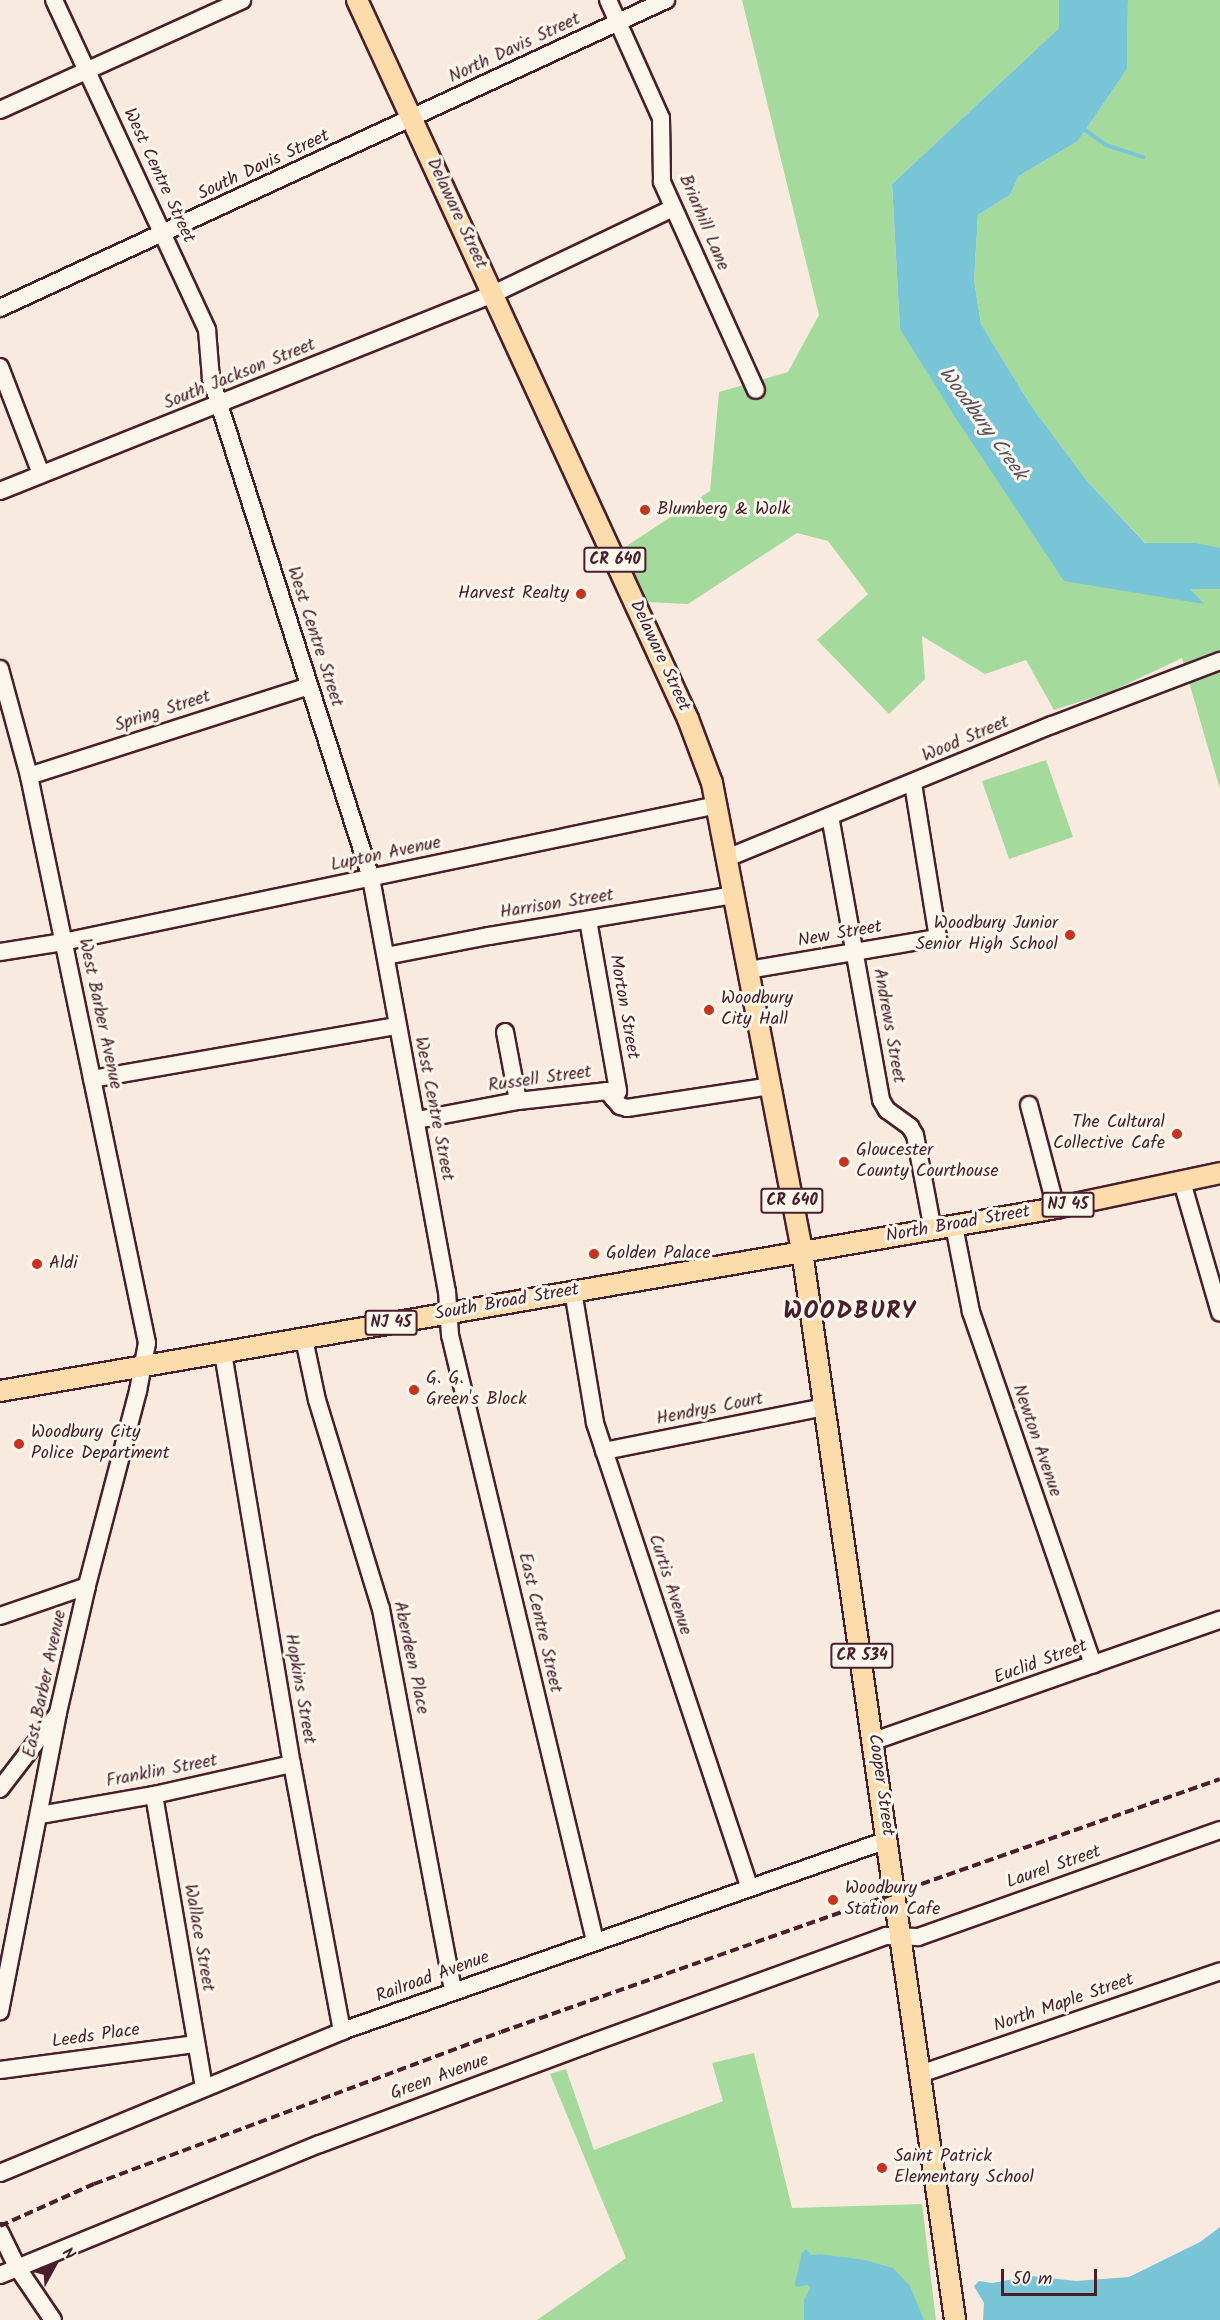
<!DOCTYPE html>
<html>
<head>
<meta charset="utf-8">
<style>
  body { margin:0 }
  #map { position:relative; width:1220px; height:2320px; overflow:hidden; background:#f9eadf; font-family:Kalam,sans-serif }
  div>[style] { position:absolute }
  .green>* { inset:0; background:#a5da9d }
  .water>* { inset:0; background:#79c5d8 }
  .stream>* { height:4px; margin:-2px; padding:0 2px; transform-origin:2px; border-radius:2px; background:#79c5d8 }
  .roads { filter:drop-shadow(2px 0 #4a1f2b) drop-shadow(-2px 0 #4a1f2b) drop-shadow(0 2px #4a1f2b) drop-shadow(0 -2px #4a1f2b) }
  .minor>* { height:16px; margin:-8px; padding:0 8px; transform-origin:8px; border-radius:8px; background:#fbf7ec }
  .major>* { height:20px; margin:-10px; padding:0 10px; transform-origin:10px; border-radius:10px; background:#fddcac }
  .rail>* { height:4px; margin-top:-2px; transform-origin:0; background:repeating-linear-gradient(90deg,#4a1f2b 0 9px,transparent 0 13.5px) }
  .dots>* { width:16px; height:16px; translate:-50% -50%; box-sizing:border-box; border:3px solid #fbf7ec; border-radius:50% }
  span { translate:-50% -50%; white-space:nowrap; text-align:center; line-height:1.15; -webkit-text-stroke:6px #fbf7ec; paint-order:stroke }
  .shield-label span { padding:2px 4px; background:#fbf7ec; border:2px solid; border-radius:4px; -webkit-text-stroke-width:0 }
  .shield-label { font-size:16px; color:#4a1f2b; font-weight:700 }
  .street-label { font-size:18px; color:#4a1f2b }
  .poi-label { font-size:18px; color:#4a1f2b }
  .left { translate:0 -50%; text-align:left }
  .right { translate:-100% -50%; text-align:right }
  .water-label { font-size:20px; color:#58515f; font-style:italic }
  .district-label { font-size:24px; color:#4a1f2b; font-weight:700; letter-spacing:1.5px }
  .north { position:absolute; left:24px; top:2236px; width:60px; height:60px; -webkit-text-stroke:4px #fbf7ec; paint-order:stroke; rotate:50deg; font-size:16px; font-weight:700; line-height:24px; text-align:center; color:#4a1f2b }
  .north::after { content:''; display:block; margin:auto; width:21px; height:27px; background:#4a1f2b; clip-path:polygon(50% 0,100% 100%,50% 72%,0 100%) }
  .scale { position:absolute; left:1001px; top:2269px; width:96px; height:27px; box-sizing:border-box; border:3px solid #4a1f2b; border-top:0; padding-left:8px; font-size:18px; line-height:21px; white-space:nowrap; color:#4a1f2b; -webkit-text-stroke:4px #fbf7ec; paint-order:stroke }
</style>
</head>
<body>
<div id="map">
  <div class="green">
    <i style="clip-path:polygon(742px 0,1059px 0,1059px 28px,892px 184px,900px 329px,1203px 604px,1087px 481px,1030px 404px,981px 324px,974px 280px,978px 215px,1010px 195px,1019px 176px,1078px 141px,1127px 69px,1128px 0,1220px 0,1220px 789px,1182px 658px,1110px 692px,1054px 710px,1026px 660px,985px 674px,922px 636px,925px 679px,889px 714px,817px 640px,868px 594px,828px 541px,797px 533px,688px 604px,647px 602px,622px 549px,710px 491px,719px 392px,788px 372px,819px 315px)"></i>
    <i style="clip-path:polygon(1046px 760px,1073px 837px,1009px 859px,982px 781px)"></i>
    <i style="clip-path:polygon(754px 2053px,792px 2208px,922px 2204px,936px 2320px,537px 2320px,626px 2258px,550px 2074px,566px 2069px,594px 2150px,723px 2101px,712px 2063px)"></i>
  </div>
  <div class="water">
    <i style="clip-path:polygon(1059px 0,1128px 0,1127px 69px,1078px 141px,1019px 176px,1010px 195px,978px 215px,974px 280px,981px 324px,1030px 404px,1087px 481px,1145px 543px,1196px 543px,1220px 548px,1220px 589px,1190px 589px,1204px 604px,1064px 581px,955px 417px,900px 329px,892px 184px,1059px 28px)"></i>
    <i style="clip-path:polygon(1220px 2227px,1220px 2320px,983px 2320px,984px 2303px,974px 2286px,979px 2281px,992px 2283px,1031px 2276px,1076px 2281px,1129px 2277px,1200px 2242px)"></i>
    <i style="clip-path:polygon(806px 2249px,811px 2255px,820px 2254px,865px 2260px,893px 2268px,910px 2286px,924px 2320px,804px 2320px,804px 2300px,810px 2288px,807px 2285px,796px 2287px,795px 2283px,802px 2253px)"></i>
  </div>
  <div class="stream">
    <i style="left:1082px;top:128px;width:29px;rotate:35deg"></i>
    <i style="left:1106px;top:145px;width:39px;rotate:18deg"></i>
  </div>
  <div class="roads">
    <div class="minor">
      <i style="left:54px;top:0;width:364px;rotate:65.1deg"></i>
      <i style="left:207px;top:330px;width:49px;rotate:85.3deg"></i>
      <i style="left:211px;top:379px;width:524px;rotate:72.22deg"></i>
      <i style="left:371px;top:878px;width:420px;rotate:79.6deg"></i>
      <i style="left:447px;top:1291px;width:44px;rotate:86.1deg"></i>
      <i style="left:450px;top:1335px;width:623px;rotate:76.54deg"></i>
      <i style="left:608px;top:0;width:129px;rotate:65.8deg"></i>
      <i style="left:661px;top:118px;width:64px;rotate:89.1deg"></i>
      <i style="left:662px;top:182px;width:228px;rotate:65.7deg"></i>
      <i style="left:0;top:110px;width:266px;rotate:-24.4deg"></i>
      <i style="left:0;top:308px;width:734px;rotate:-24.82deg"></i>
      <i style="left:0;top:367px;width:115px;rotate:69deg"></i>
      <i style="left:0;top:491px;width:531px;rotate:-21.78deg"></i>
      <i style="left:493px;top:294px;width:199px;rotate:-25.5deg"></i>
      <i style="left:0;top:669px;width:111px;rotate:74.8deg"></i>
      <i style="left:29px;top:776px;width:579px;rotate:78.24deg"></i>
      <i style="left:147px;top:1343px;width:49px;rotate:100.6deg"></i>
      <i style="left:138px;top:1391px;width:202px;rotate:104.7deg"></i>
      <i style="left:87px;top:1586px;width:130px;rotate:102.9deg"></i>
      <i style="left:58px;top:1713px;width:304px;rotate:101deg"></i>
      <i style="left:29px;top:776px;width:294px;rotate:-17.8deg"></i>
      <i style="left:830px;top:816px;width:289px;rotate:79.8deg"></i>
      <i style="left:881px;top:1100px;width:12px;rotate:59deg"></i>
      <i style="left:887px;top:1110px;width:29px;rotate:36deg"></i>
      <i style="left:910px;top:1127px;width:9px;rotate:58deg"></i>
      <i style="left:915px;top:1135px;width:97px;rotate:79.3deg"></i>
      <i style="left:727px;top:858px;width:351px;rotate:-22.3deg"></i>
      <i style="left:1052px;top:725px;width:180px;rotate:-20.9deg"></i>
      <i style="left:588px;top:920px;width:174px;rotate:80deg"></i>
      <i style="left:618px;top:1091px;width:9px;rotate:117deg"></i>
      <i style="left:0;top:952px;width:64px;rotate:-9deg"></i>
      <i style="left:63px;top:942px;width:668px;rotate:-11.83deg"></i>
      <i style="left:386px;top:956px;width:105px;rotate:-11deg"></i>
      <i style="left:489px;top:936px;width:249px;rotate:-9.5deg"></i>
      <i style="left:748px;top:970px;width:193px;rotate:-9.6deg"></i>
      <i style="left:938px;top:938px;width:157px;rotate:-99.2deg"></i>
      <i style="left:505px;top:1032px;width:70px;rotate:79.3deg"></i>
      <i style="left:92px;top:1079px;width:310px;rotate:-9.9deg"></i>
      <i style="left:1029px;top:1105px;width:106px;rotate:75.3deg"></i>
      <i style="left:417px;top:1120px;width:103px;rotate:-10.7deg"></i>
      <i style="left:518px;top:1101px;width:90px;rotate:-6.4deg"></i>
      <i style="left:607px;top:1091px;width:20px;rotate:49deg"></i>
      <i style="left:620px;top:1106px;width:7px;rotate:16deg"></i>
      <i style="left:627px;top:1108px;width:145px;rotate:-8.7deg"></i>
      <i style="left:1182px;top:1182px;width:136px;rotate:73.8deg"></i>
      <i style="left:954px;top:1226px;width:88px;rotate:78.8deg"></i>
      <i style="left:971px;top:1312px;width:373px;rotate:70.9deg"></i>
      <i style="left:573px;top:1291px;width:134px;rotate:80.5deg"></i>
      <i style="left:595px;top:1423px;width:489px;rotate:71.6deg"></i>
      <i style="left:304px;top:1339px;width:62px;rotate:78deg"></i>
      <i style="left:317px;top:1400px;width:219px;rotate:73deg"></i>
      <i style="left:381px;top:1609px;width:389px;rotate:79.3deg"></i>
      <i style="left:223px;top:1353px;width:417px;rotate:80.5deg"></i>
      <i style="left:292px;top:1764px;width:272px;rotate:79.4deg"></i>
      <i style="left:604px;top:1451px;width:225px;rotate:-11.3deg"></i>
      <i style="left:0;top:1616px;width:92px;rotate:-19deg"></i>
      <i style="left:874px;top:1741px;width:367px;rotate:-19.3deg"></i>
      <i style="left:0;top:1789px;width:92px;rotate:-52.5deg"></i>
      <i style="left:154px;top:1795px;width:297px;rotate:80.3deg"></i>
      <i style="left:40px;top:1815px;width:116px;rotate:-10deg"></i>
      <i style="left:154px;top:1795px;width:141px;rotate:-12.7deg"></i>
      <i style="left:0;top:2070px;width:198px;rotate:-7.6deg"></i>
      <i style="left:920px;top:2074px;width:317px;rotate:-18.9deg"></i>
      <i style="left:0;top:2173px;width:370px;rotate:-22.5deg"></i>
      <i style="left:342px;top:2031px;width:577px;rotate:-19.31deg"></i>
      <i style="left:0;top:2232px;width:39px;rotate:64deg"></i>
      <i style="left:17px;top:2267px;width:64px;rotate:55.8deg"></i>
      <i style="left:0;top:2275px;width:346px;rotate:-22.3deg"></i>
      <i style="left:320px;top:2144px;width:284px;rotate:-20.4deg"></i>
      <i style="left:586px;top:2045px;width:319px;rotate:-20deg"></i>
      <i style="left:886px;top:1936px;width:32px;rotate:2deg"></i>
      <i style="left:918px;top:1937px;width:320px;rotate:-19.5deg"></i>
    </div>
    <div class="major">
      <i style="left:357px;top:0;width:792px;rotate:65.28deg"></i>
      <i style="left:688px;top:719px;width:68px;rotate:69.4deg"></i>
      <i style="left:712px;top:783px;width:477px;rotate:79.1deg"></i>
      <i style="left:802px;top:1251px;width:1080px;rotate:81.85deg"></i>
      <i style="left:0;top:1391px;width:1072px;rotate:-9.83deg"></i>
      <i style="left:1056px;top:1208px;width:168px;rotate:-12deg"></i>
    </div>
  </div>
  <div class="rail">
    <i style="left:0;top:2226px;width:103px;rotate:-24.1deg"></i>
    <i style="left:94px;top:2184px;width:434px;rotate:-20.5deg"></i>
    <i style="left:501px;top:2032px;width:762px;rotate:-19.39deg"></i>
  </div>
  <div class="dots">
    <i style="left:645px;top:510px;background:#c8321e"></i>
    <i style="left:581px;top:594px;background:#c8321e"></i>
    <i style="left:1070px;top:935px;background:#c8321e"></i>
    <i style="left:709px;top:1010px;background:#c8321e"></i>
    <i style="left:1177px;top:1134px;background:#c8321e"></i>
    <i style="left:844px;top:1162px;background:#c8321e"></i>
    <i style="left:594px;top:1254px;background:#c8321e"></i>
    <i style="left:37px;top:1264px;background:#c8321e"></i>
    <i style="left:414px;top:1390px;background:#c8321e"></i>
    <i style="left:19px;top:1444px;background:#c8321e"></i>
    <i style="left:833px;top:1900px;background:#c8321e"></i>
    <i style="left:882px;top:2168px;background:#c8321e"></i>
  </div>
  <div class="shield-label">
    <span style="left:615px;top:560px">CR 640</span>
    <span style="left:792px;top:1201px">CR 640</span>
    <span style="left:1068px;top:1205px">NJ 45</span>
    <span style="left:391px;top:1323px">NJ 45</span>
    <span style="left:862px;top:1656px">CR 534</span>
  </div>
  <div class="street-label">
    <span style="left:515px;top:49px;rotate:-25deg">North Davis Street</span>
    <span style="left:264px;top:166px;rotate:-25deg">South Davis Street</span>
    <span style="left:158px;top:176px;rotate:65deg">West Centre Street</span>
    <span style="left:456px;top:214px;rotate:65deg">Delaware Street</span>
    <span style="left:703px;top:223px;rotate:67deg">Briarhill Lane</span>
    <span style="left:240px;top:375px;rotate:-22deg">South Jackson Street</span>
    <span style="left:314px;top:637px;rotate:72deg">West Centre Street</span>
    <span style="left:659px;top:656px;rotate:65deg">Delaware Street</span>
    <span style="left:163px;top:712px;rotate:-18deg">Spring Street</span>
    <span style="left:966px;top:740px;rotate:-23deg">Wood Street</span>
    <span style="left:386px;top:855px;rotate:-12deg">Lupton Avenue</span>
    <span style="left:557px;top:905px;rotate:-9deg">Harrison Street</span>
    <span style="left:840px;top:935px;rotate:-10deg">New Street</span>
    <span style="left:623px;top:1007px;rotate:80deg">Morton Street</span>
    <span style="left:99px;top:1014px;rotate:78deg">West Barber Avenue</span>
    <span style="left:888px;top:1026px;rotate:80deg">Andrews Street</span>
    <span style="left:540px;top:1080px;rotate:-8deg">Russell Street</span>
    <span style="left:433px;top:1109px;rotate:79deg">West Centre Street</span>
    <span style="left:958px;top:1225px;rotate:-10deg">North Broad Street</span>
    <span style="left:507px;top:1303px;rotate:-10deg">South Broad Street</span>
    <span style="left:710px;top:1410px;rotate:-11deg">Hendrys Court</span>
    <span style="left:1036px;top:1441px;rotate:71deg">Newton Avenue</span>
    <span style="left:669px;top:1585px;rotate:72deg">Curtis Avenue</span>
    <span style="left:539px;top:1623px;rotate:77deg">East Centre Street</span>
    <span style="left:410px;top:1658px;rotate:78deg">Aberdeen Place</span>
    <span style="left:1041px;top:1663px;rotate:-20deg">Euclid Street</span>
    <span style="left:46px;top:1684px;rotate:-78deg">East Barber Avenue</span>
    <span style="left:299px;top:1689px;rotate:80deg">Hopkins Street</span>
    <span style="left:162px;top:1772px;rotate:-11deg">Franklin Street</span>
    <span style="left:880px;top:1785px;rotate:82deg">Cooper Street</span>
    <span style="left:1054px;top:1868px;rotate:-19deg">Laurel Street</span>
    <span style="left:198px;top:1938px;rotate:80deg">Wallace Street</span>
    <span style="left:433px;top:1978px;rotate:-20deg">Railroad Avenue</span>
    <span style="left:1064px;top:2004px;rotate:-19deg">North Maple Street</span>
    <span style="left:96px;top:2037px;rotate:-8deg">Leeds Place</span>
    <span style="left:440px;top:2078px;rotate:-20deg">Green Avenue</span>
  </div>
  <div class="poi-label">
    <span class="left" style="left:657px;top:510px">Blumberg &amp; Wolk</span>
    <span class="right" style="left:569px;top:594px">Harvest Realty</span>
    <span class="right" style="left:1058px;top:935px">Woodbury Junior<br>Senior High School</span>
    <span class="left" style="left:721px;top:1010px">Woodbury<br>City Hall</span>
    <span class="right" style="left:1165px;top:1134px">The Cultural<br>Collective Cafe</span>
    <span class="left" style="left:856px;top:1162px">Gloucester<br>County Courthouse</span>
    <span class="left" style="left:606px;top:1254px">Golden Palace</span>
    <span class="left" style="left:49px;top:1264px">Aldi</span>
    <span class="left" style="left:426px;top:1390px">G. G.<br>Green's Block</span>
    <span class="left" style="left:31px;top:1444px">Woodbury City<br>Police Department</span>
    <span class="left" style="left:845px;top:1900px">Woodbury<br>Station Cafe</span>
    <span class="left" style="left:894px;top:2168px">Saint Patrick<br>Elementary School</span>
  </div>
  <div class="water-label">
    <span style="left:982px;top:424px;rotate:54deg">Woodbury Creek</span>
  </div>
  <div class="district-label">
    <span style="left:850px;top:1312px">WOODBURY</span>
  </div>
  <div class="north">N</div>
  <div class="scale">50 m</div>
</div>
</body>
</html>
